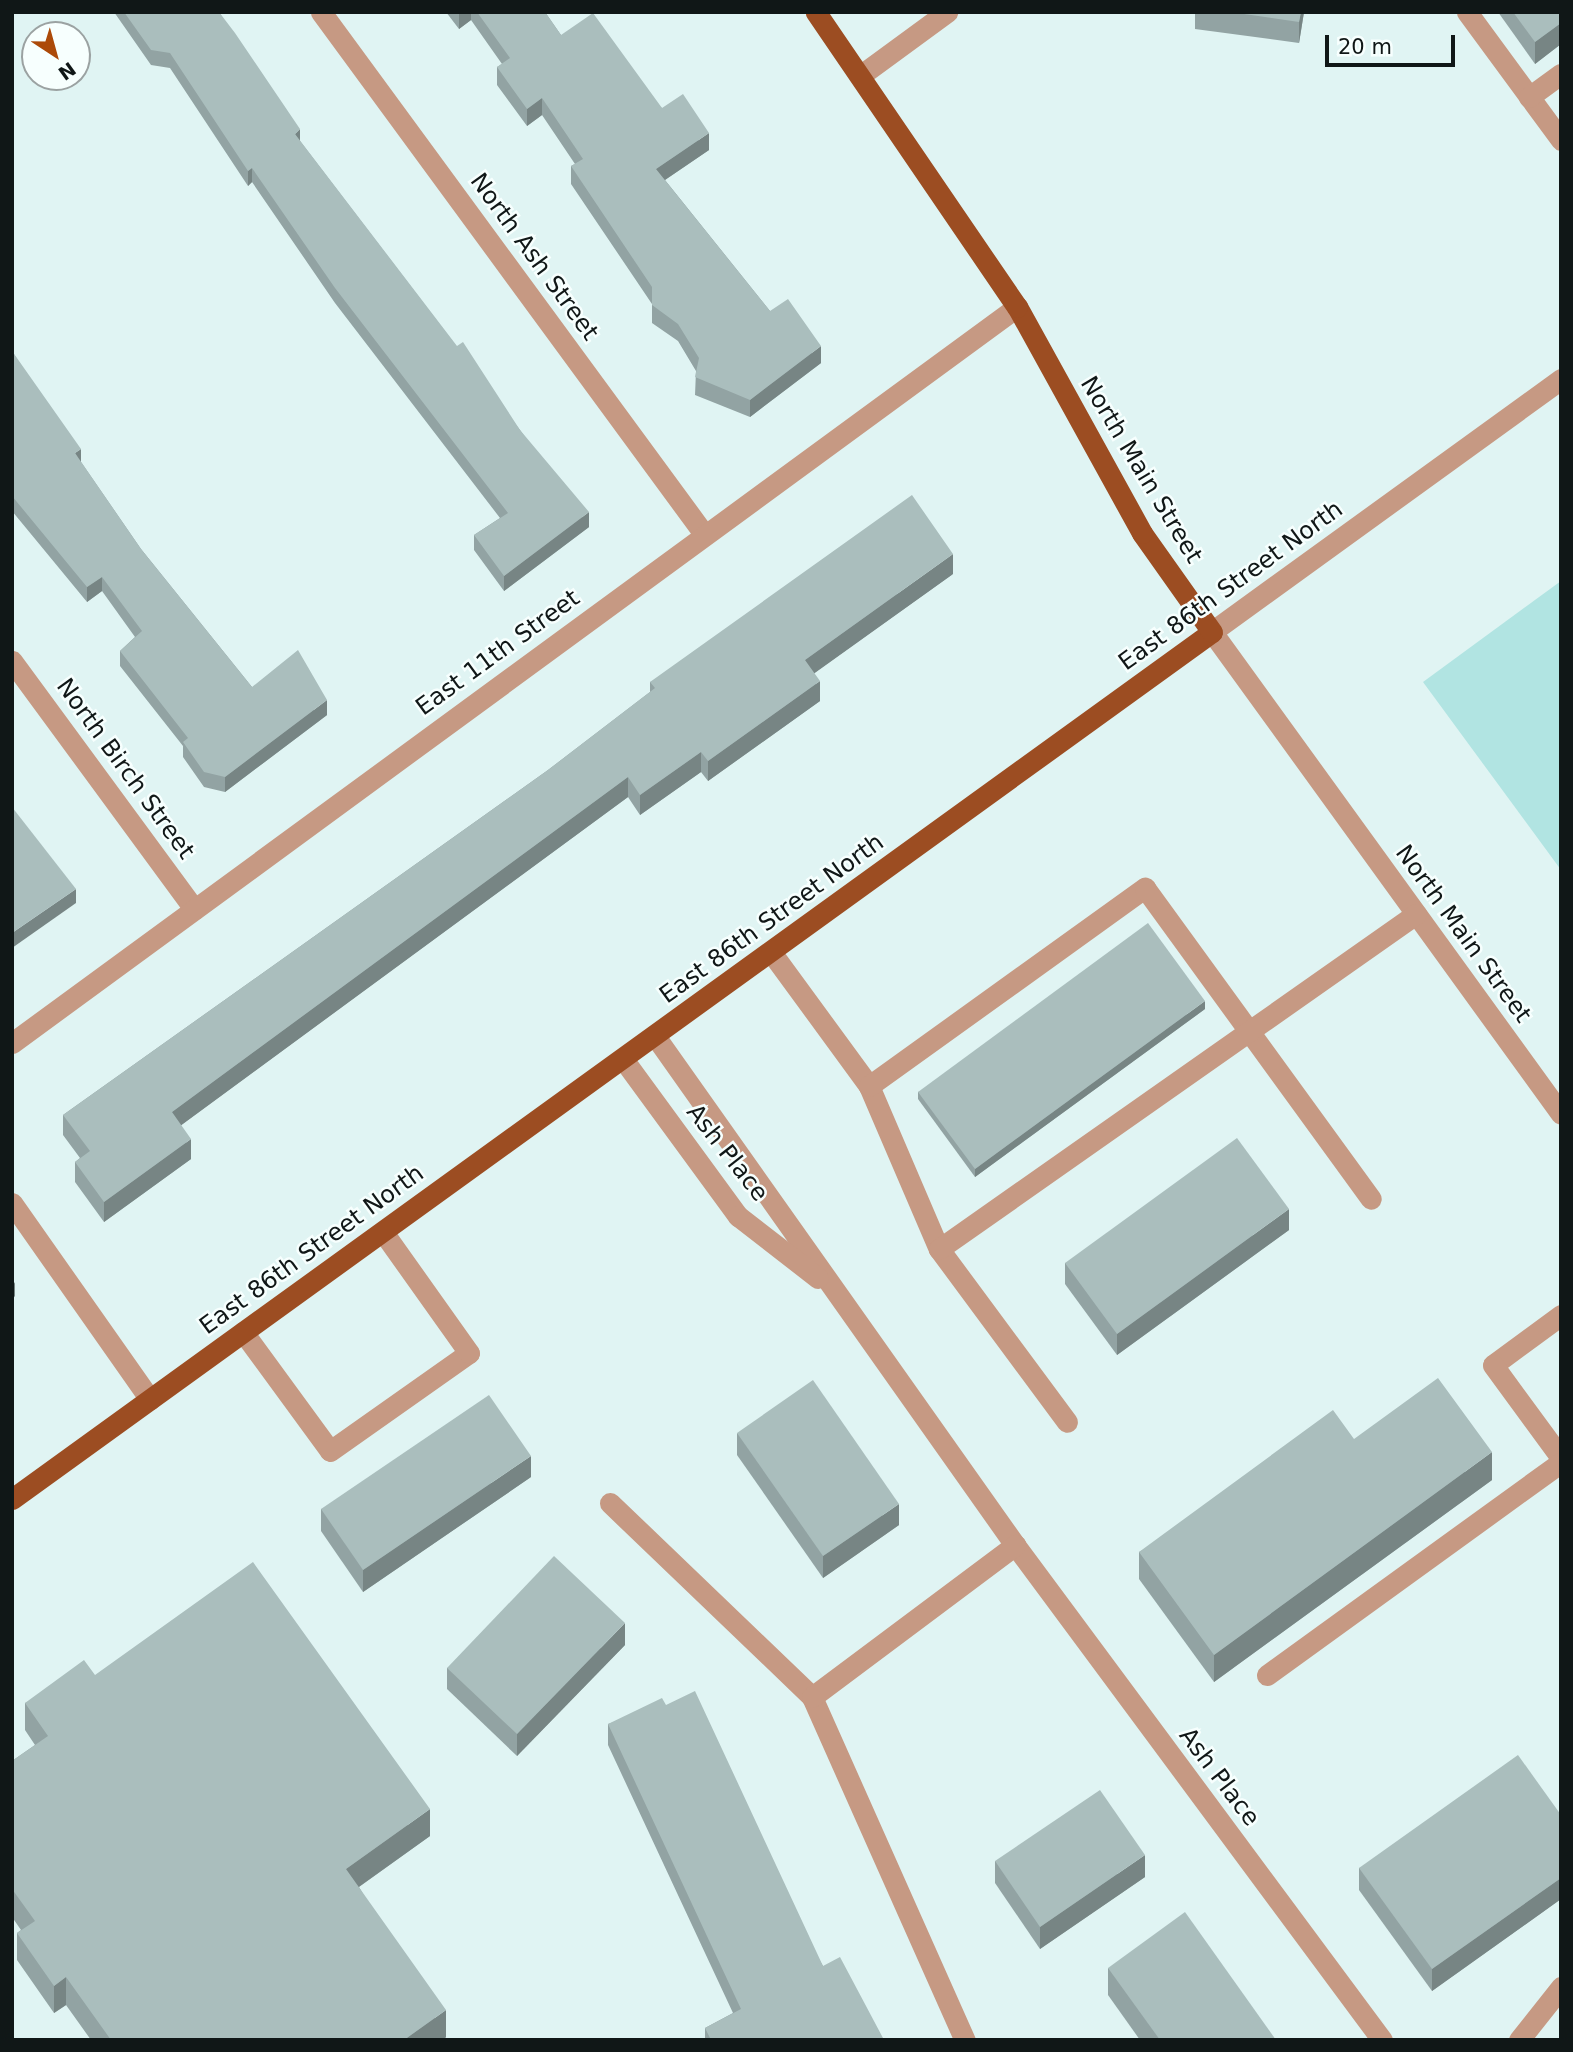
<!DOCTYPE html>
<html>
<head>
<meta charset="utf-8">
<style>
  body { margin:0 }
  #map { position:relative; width:1573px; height:2052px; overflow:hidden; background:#e0f4f3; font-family:"DejaVu Sans",sans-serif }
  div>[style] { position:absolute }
  .green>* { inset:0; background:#b1e4e2 }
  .minor>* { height:21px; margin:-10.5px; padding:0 10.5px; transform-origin:10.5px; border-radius:10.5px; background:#c69983 }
  .major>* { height:21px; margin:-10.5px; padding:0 10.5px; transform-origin:10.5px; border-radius:10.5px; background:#9c4d22 }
  .wall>* { inset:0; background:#92a3a3 }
  .shaded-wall>* { inset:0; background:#778584 }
  .building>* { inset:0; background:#aabebd }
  span { translate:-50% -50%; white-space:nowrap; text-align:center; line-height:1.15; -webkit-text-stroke:5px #f7fffe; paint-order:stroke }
  .street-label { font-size:24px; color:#101717 }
  .frame { position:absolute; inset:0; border:14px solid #101717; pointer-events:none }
  .north { position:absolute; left:21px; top:21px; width:70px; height:70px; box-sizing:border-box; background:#f7fffe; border:2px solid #9ba2a2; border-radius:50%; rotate:144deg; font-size:19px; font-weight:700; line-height:28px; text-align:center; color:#101717 }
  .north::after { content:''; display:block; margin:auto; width:24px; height:32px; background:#ac4a09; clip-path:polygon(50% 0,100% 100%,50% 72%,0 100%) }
  .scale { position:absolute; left:1325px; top:35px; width:130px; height:32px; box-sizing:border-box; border:4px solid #101717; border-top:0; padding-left:9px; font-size:21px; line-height:24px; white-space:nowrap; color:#101717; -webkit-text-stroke:5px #f7fffe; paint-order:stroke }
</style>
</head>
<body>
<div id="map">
  <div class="green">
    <i style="clip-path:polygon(1561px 581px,1561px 870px,1423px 682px)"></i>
  </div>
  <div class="minor">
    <i style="left:321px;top:12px;width:647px;rotate:53.73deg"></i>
    <i style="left:1467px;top:12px;width:159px;rotate:53.7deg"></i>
    <i style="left:861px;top:75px;width:107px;rotate:-36.2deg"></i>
    <i style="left:1529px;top:97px;width:39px;rotate:-36deg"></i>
    <i style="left:1561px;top:379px;width:431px;rotate:144.1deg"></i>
    <i style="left:1212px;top:632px;width:595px;rotate:54.09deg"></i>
    <i style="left:12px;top:661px;width:308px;rotate:53.7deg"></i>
    <i style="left:771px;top:952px;width:166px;rotate:53.8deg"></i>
    <i style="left:869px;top:1086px;width:177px;rotate:66.8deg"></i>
    <i style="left:939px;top:1249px;width:215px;rotate:53.5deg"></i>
    <i style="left:655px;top:1036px;width:623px;rotate:54.73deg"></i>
    <i style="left:1015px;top:1545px;width:616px;rotate:53.45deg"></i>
    <i style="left:12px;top:1043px;width:1246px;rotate:-36.22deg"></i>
    <i style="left:623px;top:1059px;width:195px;rotate:53.8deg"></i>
    <i style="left:738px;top:1216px;width:101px;rotate:37.8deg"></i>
    <i style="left:869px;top:1086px;width:340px;rotate:-35.7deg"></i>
    <i style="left:1145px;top:888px;width:384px;rotate:54deg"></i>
    <i style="left:12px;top:1203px;width:240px;rotate:54.9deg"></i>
    <i style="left:939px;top:1249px;width:583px;rotate:-35.08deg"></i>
    <i style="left:1561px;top:1315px;width:84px;rotate:143.7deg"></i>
    <i style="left:1493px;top:1365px;width:115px;rotate:53.8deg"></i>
    <i style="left:243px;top:1332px;width:147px;rotate:53.8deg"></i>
    <i style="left:330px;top:1451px;width:170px;rotate:-35.2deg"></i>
    <i style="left:469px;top:1353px;width:148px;rotate:-125.4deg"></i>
    <i style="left:610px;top:1503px;width:280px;rotate:43.8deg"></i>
    <i style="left:812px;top:1697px;width:376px;rotate:66deg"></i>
    <i style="left:1267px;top:1675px;width:363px;rotate:-35.9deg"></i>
    <i style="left:812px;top:1697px;width:254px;rotate:-36.8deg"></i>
    <i style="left:1519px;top:2040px;width:68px;rotate:-51.6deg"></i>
  </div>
  <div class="major">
    <i style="left:12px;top:1499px;width:1480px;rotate:-35.85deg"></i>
    <i style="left:1212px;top:632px;width:121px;rotate:-125.3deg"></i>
    <i style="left:1142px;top:533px;width:258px;rotate:-118.9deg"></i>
    <i style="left:1017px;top:307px;width:357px;rotate:-124.3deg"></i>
  </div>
  <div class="wall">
    <i style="clip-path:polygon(114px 12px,219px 12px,300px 141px,520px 430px,589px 527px,504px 591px,474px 550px,474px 535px,500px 518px,335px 303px,252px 182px,248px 186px,170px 68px,151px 65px)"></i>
    <i style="clip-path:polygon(446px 12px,545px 12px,561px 35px,662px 108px,709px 150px,665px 180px,770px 311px,821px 363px,750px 417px,695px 395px,696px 371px,678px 341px,652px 323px,652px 304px,571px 184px,571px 166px,575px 164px,542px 115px,527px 126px,497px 85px,497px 67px,502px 64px,471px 20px,459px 29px)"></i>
    <i style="clip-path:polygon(1195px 12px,1304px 12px,1299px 43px,1195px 29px)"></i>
    <i style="clip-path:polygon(1498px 12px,1561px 12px,1561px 44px,1535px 64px)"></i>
    <i style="clip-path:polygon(12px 351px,81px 462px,141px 549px,252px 687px,327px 715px,225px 792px,204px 787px,183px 757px,183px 746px,120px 666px,120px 651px,135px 637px,102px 591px,87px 602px,12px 511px)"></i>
    <i style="clip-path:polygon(953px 574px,814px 673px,820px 701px,708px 781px,701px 772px,640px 815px,628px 797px,181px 1125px,191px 1159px,104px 1222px,75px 1182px,75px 1162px,80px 1158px,63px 1135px,63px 1115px,548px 770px,650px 692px,650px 682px)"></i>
    <i style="clip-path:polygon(1205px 1009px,975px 1177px,918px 1099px,918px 1092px)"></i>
    <i style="clip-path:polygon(1289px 1230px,1117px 1355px,1065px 1284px,1065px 1263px)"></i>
    <i style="clip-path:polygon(737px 1433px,899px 1525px,823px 1578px,737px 1455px)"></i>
    <i style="clip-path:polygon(1354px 1439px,1492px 1480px,1214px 1682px,1139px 1579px,1139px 1552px)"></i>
    <i style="clip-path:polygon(531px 1477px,363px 1592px,321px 1531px,321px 1509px)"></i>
    <i style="clip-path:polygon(625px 1645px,517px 1756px,447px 1689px,447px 1668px)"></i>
    <i style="clip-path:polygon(95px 1675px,430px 1836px,359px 1887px,446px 2037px,443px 2040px,91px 2040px,66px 2005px,54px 2013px,17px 1960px,17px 1933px,21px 1930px,12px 1917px,12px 1761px,35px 1745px,25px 1730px,25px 1703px)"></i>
    <i style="clip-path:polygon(666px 1705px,823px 1966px,883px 2040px,705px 2040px,705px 2028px,733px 2013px,608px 1745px,608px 1724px)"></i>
    <i style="clip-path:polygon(1561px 1815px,1561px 1899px,1432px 1991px,1359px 1890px,1359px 1868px)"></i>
    <i style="clip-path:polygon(995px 1861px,1145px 1877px,1040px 1949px,995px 1883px)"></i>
    <i style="clip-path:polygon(1108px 1968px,1276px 2040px,1140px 2040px,1108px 1995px)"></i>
  </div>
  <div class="shaded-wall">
    <i style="clip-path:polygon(459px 12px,471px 12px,471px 20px,459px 29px)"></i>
    <i style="clip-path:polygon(1301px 12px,1304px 12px,1299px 43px,1299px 22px)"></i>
    <i style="clip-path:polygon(1561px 23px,1561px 44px,1535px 64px,1535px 42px)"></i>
    <i style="clip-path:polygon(542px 98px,542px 115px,527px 126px,527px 109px)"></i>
    <i style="clip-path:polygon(300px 129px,300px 144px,295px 134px)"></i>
    <i style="clip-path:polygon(709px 133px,709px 150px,656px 186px,656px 169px)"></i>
    <i style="clip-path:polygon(252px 168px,252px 182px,248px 186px,248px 171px)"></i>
    <i style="clip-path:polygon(821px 346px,821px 363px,750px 417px,750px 400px)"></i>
    <i style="clip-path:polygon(81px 449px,81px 464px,75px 453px)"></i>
    <i style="clip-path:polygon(589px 512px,589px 527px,504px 591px,504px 576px)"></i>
    <i style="clip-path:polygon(953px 554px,953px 574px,805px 680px,805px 660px)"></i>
    <i style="clip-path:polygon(102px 577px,102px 591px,87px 602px,87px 587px)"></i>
    <i style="clip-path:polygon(820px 681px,820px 701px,708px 781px,708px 761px)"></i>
    <i style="clip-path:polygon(327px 700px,327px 715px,225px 792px,225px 777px)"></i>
    <i style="clip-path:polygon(701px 752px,701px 772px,640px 815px,640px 795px)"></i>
    <i style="clip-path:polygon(628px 777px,628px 797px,172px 1132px,172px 1112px)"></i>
    <i style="clip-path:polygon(76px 889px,76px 903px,12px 948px,12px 933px)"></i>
    <i style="clip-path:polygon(1205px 1001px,1205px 1009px,975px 1177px,975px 1169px)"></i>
    <i style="clip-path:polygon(191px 1139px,191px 1159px,104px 1222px,104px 1202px)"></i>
    <i style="clip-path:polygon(1289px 1209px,1289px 1230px,1117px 1355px,1117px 1334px)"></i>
    <i style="clip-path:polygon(15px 1282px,15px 1296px,12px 1300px,12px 1287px)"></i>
    <i style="clip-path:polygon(1492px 1452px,1492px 1480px,1214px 1682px,1214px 1655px)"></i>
    <i style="clip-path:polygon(531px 1456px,531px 1477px,363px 1592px,363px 1570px)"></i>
    <i style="clip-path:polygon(899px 1504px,899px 1525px,823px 1578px,823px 1556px)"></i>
    <i style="clip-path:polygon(625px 1623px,625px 1645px,517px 1756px,517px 1734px)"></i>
    <i style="clip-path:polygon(430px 1809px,430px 1836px,346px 1896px,346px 1869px)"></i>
    <i style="clip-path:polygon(1145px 1855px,1145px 1877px,1040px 1949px,1040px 1927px)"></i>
    <i style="clip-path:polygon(1561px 1878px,1561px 1899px,1432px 1991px,1432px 1969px)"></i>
    <i style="clip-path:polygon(66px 1977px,66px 2005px,54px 2013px,54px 1986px)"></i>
    <i style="clip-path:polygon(446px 2010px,446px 2037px,443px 2040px,404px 2040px)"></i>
  </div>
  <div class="building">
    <i style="clip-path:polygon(124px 12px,219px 12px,235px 33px,300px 129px,295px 134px,457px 346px,463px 342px,520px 430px,589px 512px,504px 576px,474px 535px,508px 513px,335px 288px,252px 168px,248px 171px,170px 53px,151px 50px)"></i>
    <i style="clip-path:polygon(477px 12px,545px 12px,561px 35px,593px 13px,662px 108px,683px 94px,709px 133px,656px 169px,770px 311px,788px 299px,821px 346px,750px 400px,695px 377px,699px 358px,678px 324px,652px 305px,652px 287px,571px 166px,583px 159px,542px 98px,527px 109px,497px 67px,510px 58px)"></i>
    <i style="clip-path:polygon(1230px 12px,1301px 12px,1299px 22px)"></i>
    <i style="clip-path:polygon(1513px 12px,1561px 12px,1561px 23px,1535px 42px)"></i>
    <i style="clip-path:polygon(12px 351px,81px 449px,75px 453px,141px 549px,252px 687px,298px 650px,327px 700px,225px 777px,204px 772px,183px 742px,188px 738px,120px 651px,142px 631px,102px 577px,87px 587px,12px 496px)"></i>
    <i style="clip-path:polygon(912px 495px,953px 554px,805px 660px,820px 681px,708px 761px,701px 752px,640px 795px,628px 777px,172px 1112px,191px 1139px,104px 1202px,75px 1162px,90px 1151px,63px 1115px,548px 770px,655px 688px,650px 682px)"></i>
    <i style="clip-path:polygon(12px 807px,76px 889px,12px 933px)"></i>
    <i style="clip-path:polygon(1148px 923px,1205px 1001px,975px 1169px,918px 1092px)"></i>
    <i style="clip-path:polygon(1237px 1138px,1289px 1209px,1117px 1334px,1065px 1263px)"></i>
    <i style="clip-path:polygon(1438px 1378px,1492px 1452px,1214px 1655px,1139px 1552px,1333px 1410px,1354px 1439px)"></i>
    <i style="clip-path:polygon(813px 1380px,899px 1504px,823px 1556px,737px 1433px)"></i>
    <i style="clip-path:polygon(489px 1395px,531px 1456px,363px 1570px,321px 1509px)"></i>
    <i style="clip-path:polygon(554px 1556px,625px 1623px,517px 1734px,447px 1668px)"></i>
    <i style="clip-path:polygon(253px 1562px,430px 1809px,346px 1869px,446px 2010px,404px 2040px,111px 2040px,66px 1977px,54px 1986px,17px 1933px,35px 1921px,12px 1889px,12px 1761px,48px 1736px,25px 1703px,84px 1660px,95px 1675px)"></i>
    <i style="clip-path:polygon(695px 1691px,823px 1966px,840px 1957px,883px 2038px,880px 2040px,711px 2040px,705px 2028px,741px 2009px,608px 1724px,662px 1698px,666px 1705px)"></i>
    <i style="clip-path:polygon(1518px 1755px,1561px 1815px,1561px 1878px,1432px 1969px,1359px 1868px)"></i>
    <i style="clip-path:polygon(1100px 1790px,1145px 1855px,1040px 1927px,995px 1861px)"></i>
    <i style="clip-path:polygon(1185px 1912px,1276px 2040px,1160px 2040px,1108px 1968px)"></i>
  </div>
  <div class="street-label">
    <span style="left:534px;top:257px;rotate:54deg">North Ash Street</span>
    <span style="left:1141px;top:470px;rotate:59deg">North Main Street</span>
    <span style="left:1231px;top:586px;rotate:-36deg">East 86th Street North</span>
    <span style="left:498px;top:653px;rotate:-36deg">East 11th Street</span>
    <span style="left:125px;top:769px;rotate:54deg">North Birch Street</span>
    <span style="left:772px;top:919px;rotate:-36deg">East 86th Street North</span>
    <span style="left:1463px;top:934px;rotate:54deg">North Main Street</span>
    <span style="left:727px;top:1153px;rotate:52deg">Ash Place</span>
    <span style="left:312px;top:1250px;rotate:-36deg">East 86th Street North</span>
    <span style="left:1219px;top:1777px;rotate:53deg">Ash Place</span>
  </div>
  <div class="frame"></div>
  <div class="north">N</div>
  <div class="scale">20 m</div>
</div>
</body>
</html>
